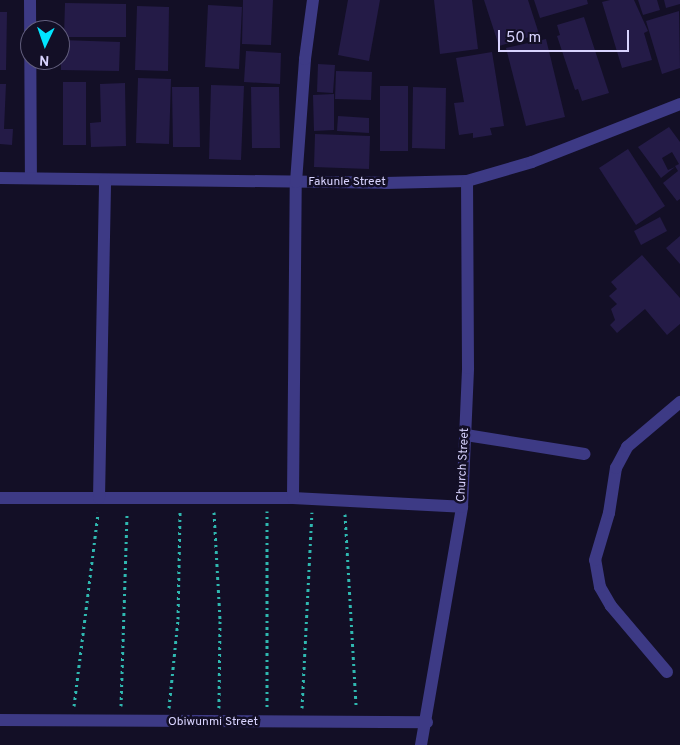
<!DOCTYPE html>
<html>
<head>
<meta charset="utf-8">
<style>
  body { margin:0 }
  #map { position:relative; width:680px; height:745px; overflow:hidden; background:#130f26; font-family:Overpass,sans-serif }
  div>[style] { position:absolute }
  .building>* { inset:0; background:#241b47 }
  .path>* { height:3px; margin-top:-1.5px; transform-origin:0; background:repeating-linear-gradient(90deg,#2fb8b0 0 2.5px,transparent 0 6.5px) }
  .minor>* { height:12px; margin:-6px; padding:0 6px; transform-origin:6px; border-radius:6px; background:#3d3a85 }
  span { translate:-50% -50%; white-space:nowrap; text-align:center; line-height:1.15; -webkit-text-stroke:5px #130f26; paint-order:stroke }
  .street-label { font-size:12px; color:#d9d4ff }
  .north { position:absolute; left:20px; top:20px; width:50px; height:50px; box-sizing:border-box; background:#130f26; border:1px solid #625e7d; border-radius:50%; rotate:183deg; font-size:14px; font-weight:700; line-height:20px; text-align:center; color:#d9d4ff }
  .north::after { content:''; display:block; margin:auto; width:18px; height:22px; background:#00e5ff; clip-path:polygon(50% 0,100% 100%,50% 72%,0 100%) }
  .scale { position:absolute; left:498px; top:30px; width:131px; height:22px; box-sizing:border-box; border:2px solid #d9d4ff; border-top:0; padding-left:6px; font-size:15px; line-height:18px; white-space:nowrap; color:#d9d4ff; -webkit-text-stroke:4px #130f26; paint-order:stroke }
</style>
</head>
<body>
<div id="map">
  <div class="building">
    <i style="clip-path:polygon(243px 0,273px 0,271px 45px,242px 44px)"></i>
    <i style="clip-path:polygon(348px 0,380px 0,369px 61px,338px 55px)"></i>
    <i style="clip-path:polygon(434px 0,472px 0,478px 49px,440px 54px)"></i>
    <i style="clip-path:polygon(484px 0,528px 0,539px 34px,499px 46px)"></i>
    <i style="clip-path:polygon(534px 0,587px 0,588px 4px,540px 18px)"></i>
    <i style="clip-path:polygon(610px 0,634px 0,648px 31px,644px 33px,652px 60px,622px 68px,602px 2px)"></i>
    <i style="clip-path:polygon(638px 0,657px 0,660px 10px,643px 15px)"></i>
    <i style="clip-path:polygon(664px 0,680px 0,680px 4px,666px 8px)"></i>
    <i style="clip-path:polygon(65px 3px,126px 4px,126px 37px,64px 37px)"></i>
    <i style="clip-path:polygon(208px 5px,242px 7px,239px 69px,205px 67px)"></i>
    <i style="clip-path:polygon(137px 6px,169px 7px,168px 71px,135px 70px)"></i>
    <i style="clip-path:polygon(679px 11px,680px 68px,662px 74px,646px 21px)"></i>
    <i style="clip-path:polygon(0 12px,7px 12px,6px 70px,0 70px)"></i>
    <i style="clip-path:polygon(584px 17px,609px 93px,582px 101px,578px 89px,575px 90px,557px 36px,560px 35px,557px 25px)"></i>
    <i style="clip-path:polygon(546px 39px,565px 117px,526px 126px,506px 48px)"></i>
    <i style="clip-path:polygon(61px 40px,120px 42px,119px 71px,61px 70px)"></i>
    <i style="clip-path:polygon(246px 51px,281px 53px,280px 84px,244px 82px)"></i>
    <i style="clip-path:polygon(492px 52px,504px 126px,490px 128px,492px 135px,473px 138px,473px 133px,459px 135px,454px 103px,464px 102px,456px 58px)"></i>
    <i style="clip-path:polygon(318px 64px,335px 65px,333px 93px,317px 92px)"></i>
    <i style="clip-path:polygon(336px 71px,372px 72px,371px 100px,335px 99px)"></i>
    <i style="clip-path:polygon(138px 78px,171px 79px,169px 144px,136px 143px)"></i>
    <i style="clip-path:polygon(63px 82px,86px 82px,86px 145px,63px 145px)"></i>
    <i style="clip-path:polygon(125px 83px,126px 146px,91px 147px,90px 123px,101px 122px,100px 84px)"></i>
    <i style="clip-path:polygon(0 84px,6px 84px,4px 129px,13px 129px,12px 145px,0 144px)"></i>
    <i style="clip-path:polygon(211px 85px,244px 86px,241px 160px,209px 159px)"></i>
    <i style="clip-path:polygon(380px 86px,408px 86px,408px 151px,380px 151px)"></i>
    <i style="clip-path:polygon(172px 87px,199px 87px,200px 147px,173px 147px)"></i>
    <i style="clip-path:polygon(251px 87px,279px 87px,280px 148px,252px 148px)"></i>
    <i style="clip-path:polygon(413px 87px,446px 88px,445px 149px,412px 148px)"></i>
    <i style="clip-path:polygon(334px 94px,334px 130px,314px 131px,313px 95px)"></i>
    <i style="clip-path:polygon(338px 116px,369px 118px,369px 133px,337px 131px)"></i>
    <i style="clip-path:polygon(669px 127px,680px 142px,680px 199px,677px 201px,663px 183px,678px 171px,675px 166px,679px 164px,672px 152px,662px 158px,668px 170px,675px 167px,661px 178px,638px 147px)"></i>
    <i style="clip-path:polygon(315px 134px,370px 136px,369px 169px,314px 167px)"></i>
    <i style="clip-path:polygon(628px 149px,665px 206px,636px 225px,599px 168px)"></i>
    <i style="clip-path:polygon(660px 217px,667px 231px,641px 245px,634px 231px)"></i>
    <i style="clip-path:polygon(680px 236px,680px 264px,666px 248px)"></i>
    <i style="clip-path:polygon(642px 255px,680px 298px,680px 324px,667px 335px,645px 309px,617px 333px,610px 325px,615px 320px,611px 309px,617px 304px,609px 296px,617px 289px,611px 282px)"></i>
  </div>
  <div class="path">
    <i style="left:214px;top:512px;width:109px;rotate:86.8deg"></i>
    <i style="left:220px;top:621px;width:87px;rotate:90.7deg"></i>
    <i style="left:345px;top:514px;width:193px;rotate:86.7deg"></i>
    <i style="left:74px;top:706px;width:195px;rotate:-82.9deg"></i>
    <i style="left:121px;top:706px;width:194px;rotate:-88.2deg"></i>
    <i style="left:267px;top:707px;width:196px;rotate:-90deg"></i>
    <i style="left:169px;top:708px;width:89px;rotate:-84.2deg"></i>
    <i style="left:178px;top:619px;width:107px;rotate:-88.9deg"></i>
    <i style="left:302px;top:708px;width:196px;rotate:-87.1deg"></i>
  </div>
  <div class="minor">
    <i style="left:30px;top:0;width:178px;rotate:89.7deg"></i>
    <i style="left:0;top:178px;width:385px;rotate:0.7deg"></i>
    <i style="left:385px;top:183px;width:82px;rotate:-1.4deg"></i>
    <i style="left:467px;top:181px;width:68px;rotate:-16.3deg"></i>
    <i style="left:532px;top:162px;width:159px;rotate:-21.4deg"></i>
    <i style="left:466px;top:435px;width:120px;rotate:9.1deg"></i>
    <i style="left:0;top:498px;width:293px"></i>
    <i style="left:293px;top:498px;width:169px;rotate:3deg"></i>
    <i style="left:99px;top:498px;width:318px;rotate:-88.9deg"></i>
    <i style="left:293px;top:498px;width:316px;rotate:-89.5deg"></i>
    <i style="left:296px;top:182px;width:123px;rotate:-85.8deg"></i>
    <i style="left:305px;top:59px;width:60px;rotate:-82.3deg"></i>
    <i style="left:667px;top:672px;width:87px;rotate:-130.3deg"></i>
    <i style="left:611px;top:606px;width:22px;rotate:-120deg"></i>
    <i style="left:600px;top:587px;width:27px;rotate:-100deg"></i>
    <i style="left:595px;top:560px;width:49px;rotate:-73.4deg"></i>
    <i style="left:609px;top:513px;width:46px;rotate:-81.2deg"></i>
    <i style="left:616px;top:468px;width:24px;rotate:-62deg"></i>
    <i style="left:627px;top:447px;width:70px;rotate:-40.3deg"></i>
    <i style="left:0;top:720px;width:427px;rotate:0.3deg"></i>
    <i style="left:421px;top:745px;width:242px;rotate:-80.2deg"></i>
    <i style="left:462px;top:507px;width:139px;rotate:-87.5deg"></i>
    <i style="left:468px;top:368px;width:187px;rotate:-90.3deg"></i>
  </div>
  <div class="street-label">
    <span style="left:347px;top:183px">Fakunle Street</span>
    <span style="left:464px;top:465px;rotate:-87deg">Church Street</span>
    <span style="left:213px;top:723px">Obiwunmi Street</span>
  </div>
  <div class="north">N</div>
  <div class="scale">50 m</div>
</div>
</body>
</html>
